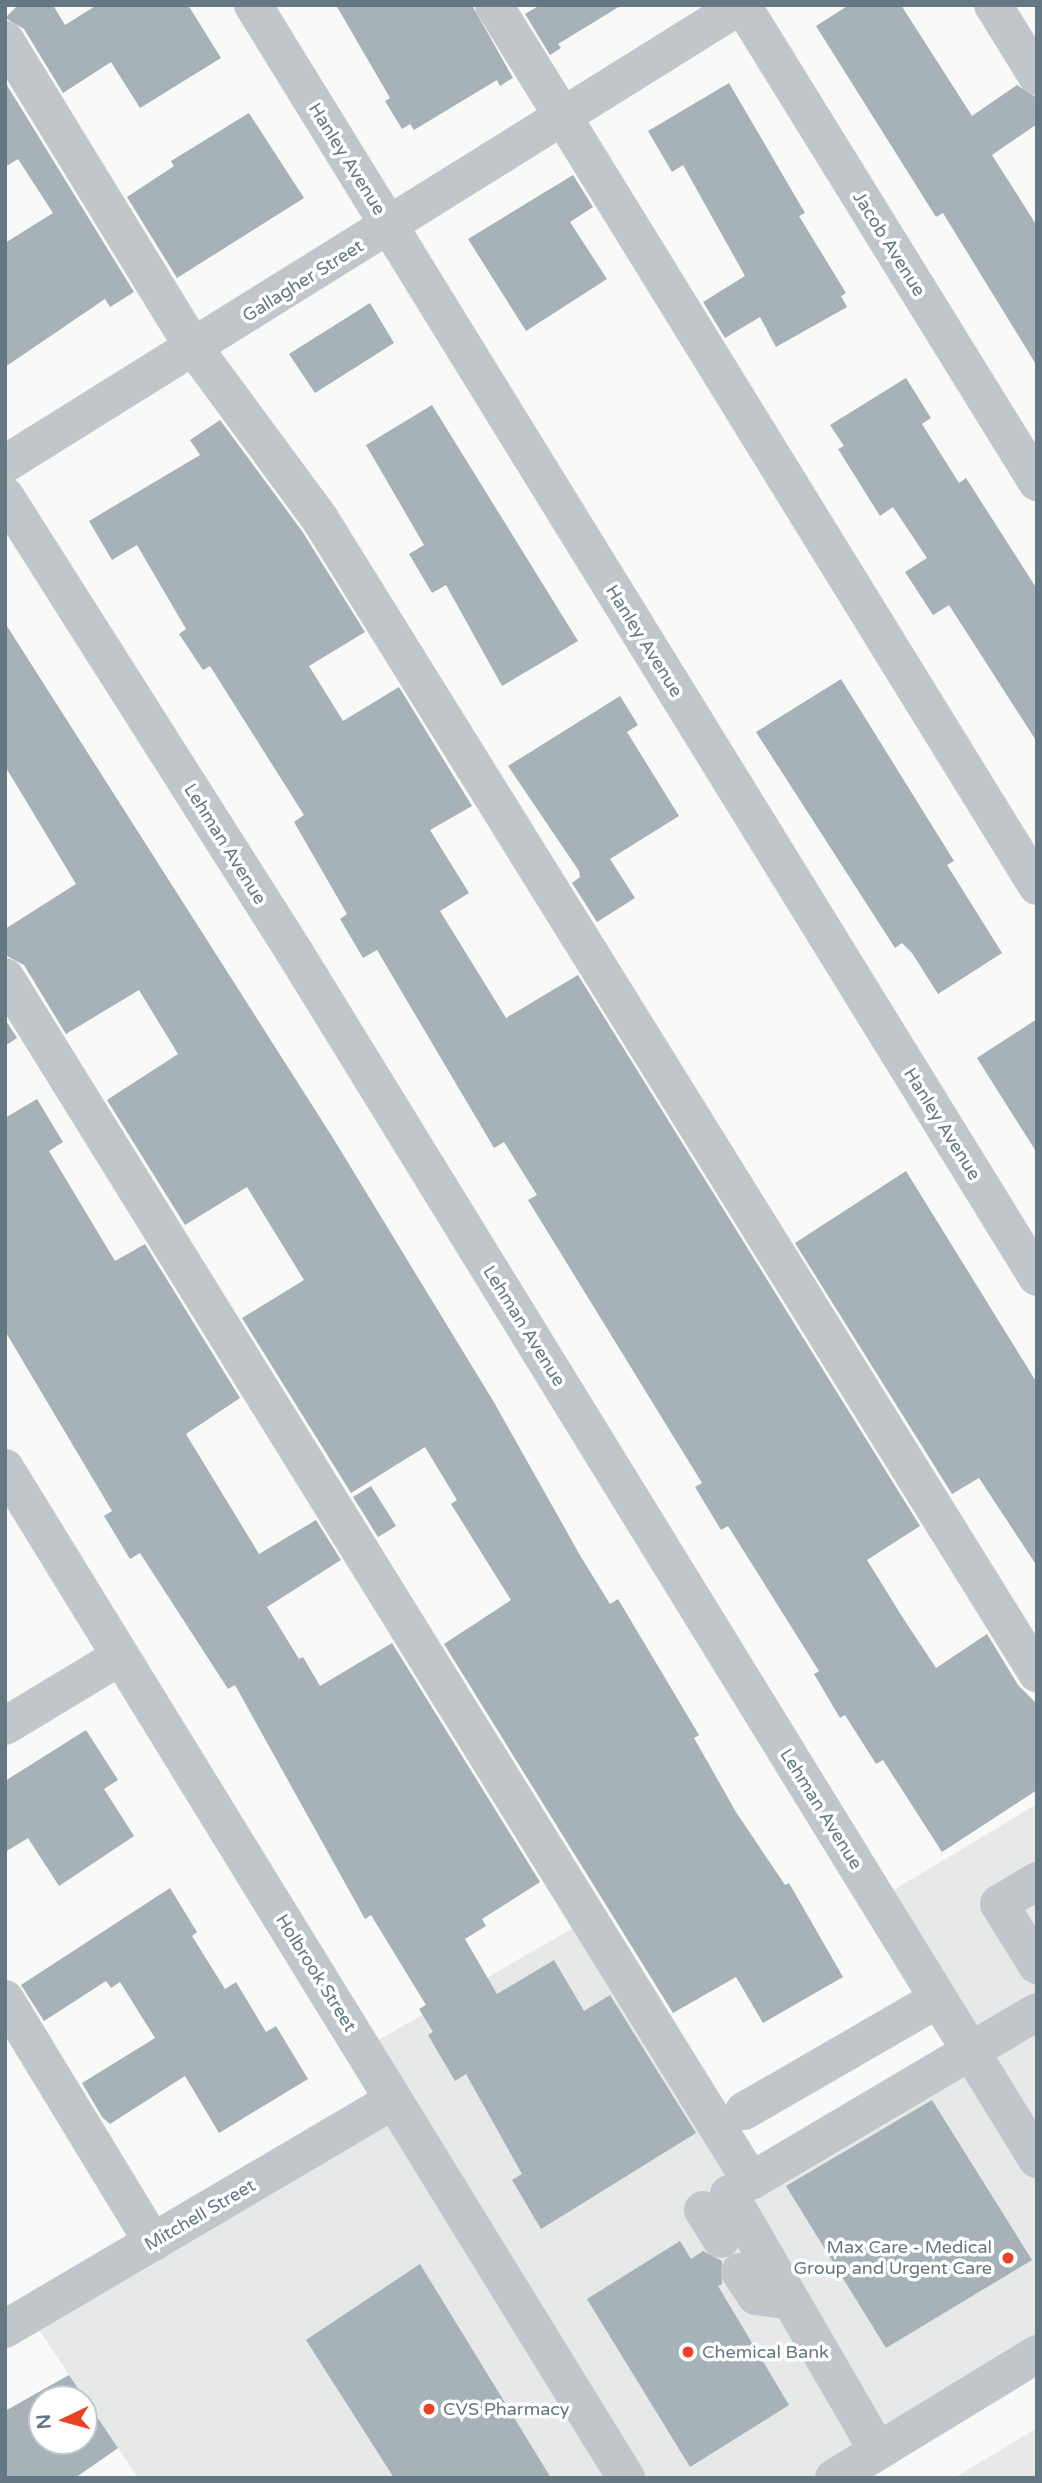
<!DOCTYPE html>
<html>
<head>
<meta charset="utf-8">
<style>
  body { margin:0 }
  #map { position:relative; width:1042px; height:2483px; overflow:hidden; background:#f9f9f7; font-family:"Varela Round",sans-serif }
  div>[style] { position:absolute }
  .built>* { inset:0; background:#e7e9e8 }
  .building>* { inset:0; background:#a6b2b7 }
  .minor>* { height:38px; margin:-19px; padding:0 19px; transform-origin:19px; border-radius:19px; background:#c0c6c9 }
  .dots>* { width:19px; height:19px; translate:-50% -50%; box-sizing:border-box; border:4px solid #fff; border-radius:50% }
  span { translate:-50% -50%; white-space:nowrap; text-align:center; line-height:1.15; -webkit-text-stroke:7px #fff; paint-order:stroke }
  .street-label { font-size:18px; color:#637883 }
  .poi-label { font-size:18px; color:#637883 }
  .right { translate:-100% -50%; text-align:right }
  .left { translate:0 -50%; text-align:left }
  .frame { position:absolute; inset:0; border:7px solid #637883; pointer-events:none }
  .north { position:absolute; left:28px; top:2385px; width:70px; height:70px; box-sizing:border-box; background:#fff; border:2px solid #c1c9cd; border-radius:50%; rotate:265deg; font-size:19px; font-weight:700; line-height:28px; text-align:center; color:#637883 }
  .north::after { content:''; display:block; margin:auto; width:24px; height:32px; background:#eb4125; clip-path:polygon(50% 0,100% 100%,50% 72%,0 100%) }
</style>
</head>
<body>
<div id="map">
  <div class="built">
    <i style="clip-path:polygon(1037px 1804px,1037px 2354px,834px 2478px,138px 2478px,29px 2315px,393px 2101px,363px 2049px,589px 1919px,750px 2181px,969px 2050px,877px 1900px)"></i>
    <i style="clip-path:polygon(1037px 2428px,1037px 2478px,954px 2478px)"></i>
  </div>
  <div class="building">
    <i style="clip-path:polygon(18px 5px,53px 5px,65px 25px,97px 5px,188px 5px,221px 58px,140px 108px,111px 62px,63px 93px,24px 29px,5px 18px)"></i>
    <i style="clip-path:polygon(336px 5px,472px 5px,513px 78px,500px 86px,497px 80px,414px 130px,410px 124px,402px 129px,385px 101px,390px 98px)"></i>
    <i style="clip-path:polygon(540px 5px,622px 5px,558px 44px,561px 48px,550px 55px,525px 14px)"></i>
    <i style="clip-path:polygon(849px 5px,901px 5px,972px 116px,1017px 85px,1037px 98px,1037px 124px,992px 155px,1037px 226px,1037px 366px,943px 213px,936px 217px,816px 26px)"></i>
    <i style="clip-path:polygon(5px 82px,134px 292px,110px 307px,105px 299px,5px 367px,5px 243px,53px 213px,18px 159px,5px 167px)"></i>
    <i style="clip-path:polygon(729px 83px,805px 213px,799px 216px,846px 293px,841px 296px,847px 307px,776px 347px,760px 317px,725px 338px,703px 302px,745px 276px,683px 165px,672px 172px,648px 131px)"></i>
    <i style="clip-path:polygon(249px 113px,304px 198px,177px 278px,127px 197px,174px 166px,171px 161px)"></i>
    <i style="clip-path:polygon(573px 175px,593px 207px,570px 222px,607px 279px,526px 331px,468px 239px)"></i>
    <i style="clip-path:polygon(370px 303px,394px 343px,315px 393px,289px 354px)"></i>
    <i style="clip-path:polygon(906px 378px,931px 418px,922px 424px,959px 483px,966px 478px,1037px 589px,1037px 742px,949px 605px,933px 615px,905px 572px,927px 558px,893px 507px,880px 516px,838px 449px,844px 446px,830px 425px)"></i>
    <i style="clip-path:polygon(432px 405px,578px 641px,502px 686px,446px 585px,432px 593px,409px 554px,424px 545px,366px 445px)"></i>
    <i style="clip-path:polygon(220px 420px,302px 531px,365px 632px,309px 666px,343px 721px,399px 687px,472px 806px,430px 830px,469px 893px,440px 911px,506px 1018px,578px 975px,920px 1526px,867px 1560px,903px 1618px,936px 1668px,987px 1634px,1018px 1685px,1037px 1704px,1037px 1790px,942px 1852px,883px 1760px,876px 1764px,845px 1715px,840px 1718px,814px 1674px,819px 1671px,728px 1526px,721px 1530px,695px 1487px,702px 1483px,528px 1200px,537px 1195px,504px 1142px,494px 1148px,377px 950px,363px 958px,340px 919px,347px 914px,294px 822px,304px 815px,210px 666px,203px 670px,179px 634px,186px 629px,137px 545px,112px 560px,89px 521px,200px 455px,190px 440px)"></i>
    <i style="clip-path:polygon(5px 623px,333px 1138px,495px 1404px,581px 1557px,610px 1604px,618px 1599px,699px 1735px,694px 1738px,736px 1812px,785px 1885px,789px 1883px,843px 1977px,763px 2023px,736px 1977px,673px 2013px,444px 1644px,511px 1600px,451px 1504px,457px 1500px,425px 1447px,351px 1493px,242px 1318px,304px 1280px,247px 1187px,185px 1225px,107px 1100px,178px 1054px,139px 990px,66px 1034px,24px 965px,5px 955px,5px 929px,76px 884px,5px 766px)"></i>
    <i style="clip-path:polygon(841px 679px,954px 861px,947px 865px,1002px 953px,938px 994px,912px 953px,902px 943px,895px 948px,756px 732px)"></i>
    <i style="clip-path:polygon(620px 696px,638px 725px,627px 732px,679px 816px,610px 859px,635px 898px,597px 922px,572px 883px,580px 877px,579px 871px,508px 766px)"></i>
    <i style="clip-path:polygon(5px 1019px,17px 1038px,5px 1046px)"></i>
    <i style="clip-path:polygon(1037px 1019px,1037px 1153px,977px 1058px)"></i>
    <i style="clip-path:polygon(37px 1099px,63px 1142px,49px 1151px,115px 1261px,145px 1244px,240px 1398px,186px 1434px,259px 1554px,316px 1520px,341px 1560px,267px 1607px,299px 1659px,303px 1657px,320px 1686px,392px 1643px,540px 1882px,482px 1919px,486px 1926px,465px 1939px,497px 1994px,554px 1960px,584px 2011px,610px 1995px,696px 2133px,541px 2229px,512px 2180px,522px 2174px,466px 2074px,455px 2081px,428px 2035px,433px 2032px,419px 2009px,426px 2005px,371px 1915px,365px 1919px,235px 1685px,228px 1689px,140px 1553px,130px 1559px,104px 1516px,112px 1511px,5px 1331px,5px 1118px)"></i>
    <i style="clip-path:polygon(906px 1171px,1037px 1383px,1037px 1566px,979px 1478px,952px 1494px,795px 1243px)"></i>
    <i style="clip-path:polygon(371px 1486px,396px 1526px,378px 1537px,353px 1497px)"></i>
    <i style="clip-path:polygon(86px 1730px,118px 1780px,104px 1789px,134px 1836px,59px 1886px,28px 1838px,5px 1852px,5px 1781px)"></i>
    <i style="clip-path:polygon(170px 1888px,197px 1932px,192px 1936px,225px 1989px,236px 1982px,266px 2032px,276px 2026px,308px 2079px,219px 2133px,185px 2076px,110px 2124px,102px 2117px,82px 2083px,155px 2038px,120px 1982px,111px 1988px,106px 1981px,44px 2021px,21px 1985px)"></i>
    <i style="clip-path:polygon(932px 2100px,1032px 2260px,886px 2348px,786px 2186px)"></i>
    <i style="clip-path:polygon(680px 2241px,691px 2259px,703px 2251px,722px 2261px,722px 2284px,718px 2286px,789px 2405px,690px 2467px,587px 2299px)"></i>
    <i style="clip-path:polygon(420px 2264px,551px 2478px,394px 2478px,306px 2340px)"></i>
    <i style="clip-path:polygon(evenodd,69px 2375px,118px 2448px,75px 2478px,5px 2478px,5px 2411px,69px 2375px,42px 2399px,84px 2399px,84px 2441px,42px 2441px,42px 2399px)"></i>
  </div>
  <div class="minor">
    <i style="left:253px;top:5px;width:1494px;rotate:58.35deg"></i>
    <i style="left:494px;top:5px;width:1035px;rotate:58.35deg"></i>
    <i style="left:742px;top:5px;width:561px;rotate:58.27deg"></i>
    <i style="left:993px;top:5px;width:84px;rotate:58.2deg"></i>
    <i style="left:5px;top:40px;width:361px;rotate:58.5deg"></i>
    <i style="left:194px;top:348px;width:212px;rotate:53.6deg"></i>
    <i style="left:320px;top:519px;width:1359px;rotate:58.15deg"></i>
    <i style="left:5px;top:464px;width:867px;rotate:-31.95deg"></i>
    <i style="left:5px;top:496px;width:541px;rotate:57.6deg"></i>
    <i style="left:295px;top:953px;width:1416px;rotate:58.4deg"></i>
    <i style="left:5px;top:977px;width:1416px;rotate:58.22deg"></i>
    <i style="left:751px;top:2181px;width:332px;rotate:-30.6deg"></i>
    <i style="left:5px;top:1468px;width:1186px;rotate:58.41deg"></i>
    <i style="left:5px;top:1726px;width:135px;rotate:-31.1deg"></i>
    <i style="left:1037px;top:1881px;width:44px;rotate:148.8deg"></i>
    <i style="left:999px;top:1904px;width:72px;rotate:58.1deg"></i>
    <i style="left:5px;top:1999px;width:285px;rotate:58.7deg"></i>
    <i style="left:744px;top:2111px;width:224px;rotate:-30deg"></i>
    <i style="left:729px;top:2194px;width:297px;rotate:59.9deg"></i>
    <i style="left:703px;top:2210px;width:34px;rotate:58deg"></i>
    <i style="left:740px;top:2272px;width:29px;rotate:56deg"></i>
    <i style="left:756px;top:2296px;width:35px;rotate:8deg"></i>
    <i style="left:5px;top:2329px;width:451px;rotate:-30.5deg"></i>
    <i style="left:834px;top:2478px;width:238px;rotate:-31.4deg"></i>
  </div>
  <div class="dots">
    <i style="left:1008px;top:2258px;background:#eb4125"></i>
    <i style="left:688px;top:2352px;background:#eb4125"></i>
    <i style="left:429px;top:2409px;background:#eb4125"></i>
  </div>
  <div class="street-label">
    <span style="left:347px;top:159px;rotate:58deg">Hanley Avenue</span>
    <span style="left:889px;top:244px;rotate:58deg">Jacob Avenue</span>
    <span style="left:303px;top:281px;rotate:-32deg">Gallagher Street</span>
    <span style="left:644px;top:641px;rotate:58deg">Hanley Avenue</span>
    <span style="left:225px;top:844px;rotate:58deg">Lehman Avenue</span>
    <span style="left:942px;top:1124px;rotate:58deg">Hanley Avenue</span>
    <span style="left:524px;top:1326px;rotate:58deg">Lehman Avenue</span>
    <span style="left:821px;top:1809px;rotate:58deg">Lehman Avenue</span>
    <span style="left:316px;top:1973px;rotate:58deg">Holbrook Street</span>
    <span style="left:200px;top:2215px;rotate:-30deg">Mitchell Street</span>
  </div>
  <div class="poi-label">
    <span class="right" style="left:992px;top:2258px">Max Care - Medical<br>Group and Urgent Care</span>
    <span class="left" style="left:702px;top:2352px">Chemical Bank</span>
    <span class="left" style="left:443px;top:2409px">CVS Pharmacy</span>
  </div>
  <div class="frame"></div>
  <div class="north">N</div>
</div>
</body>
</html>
